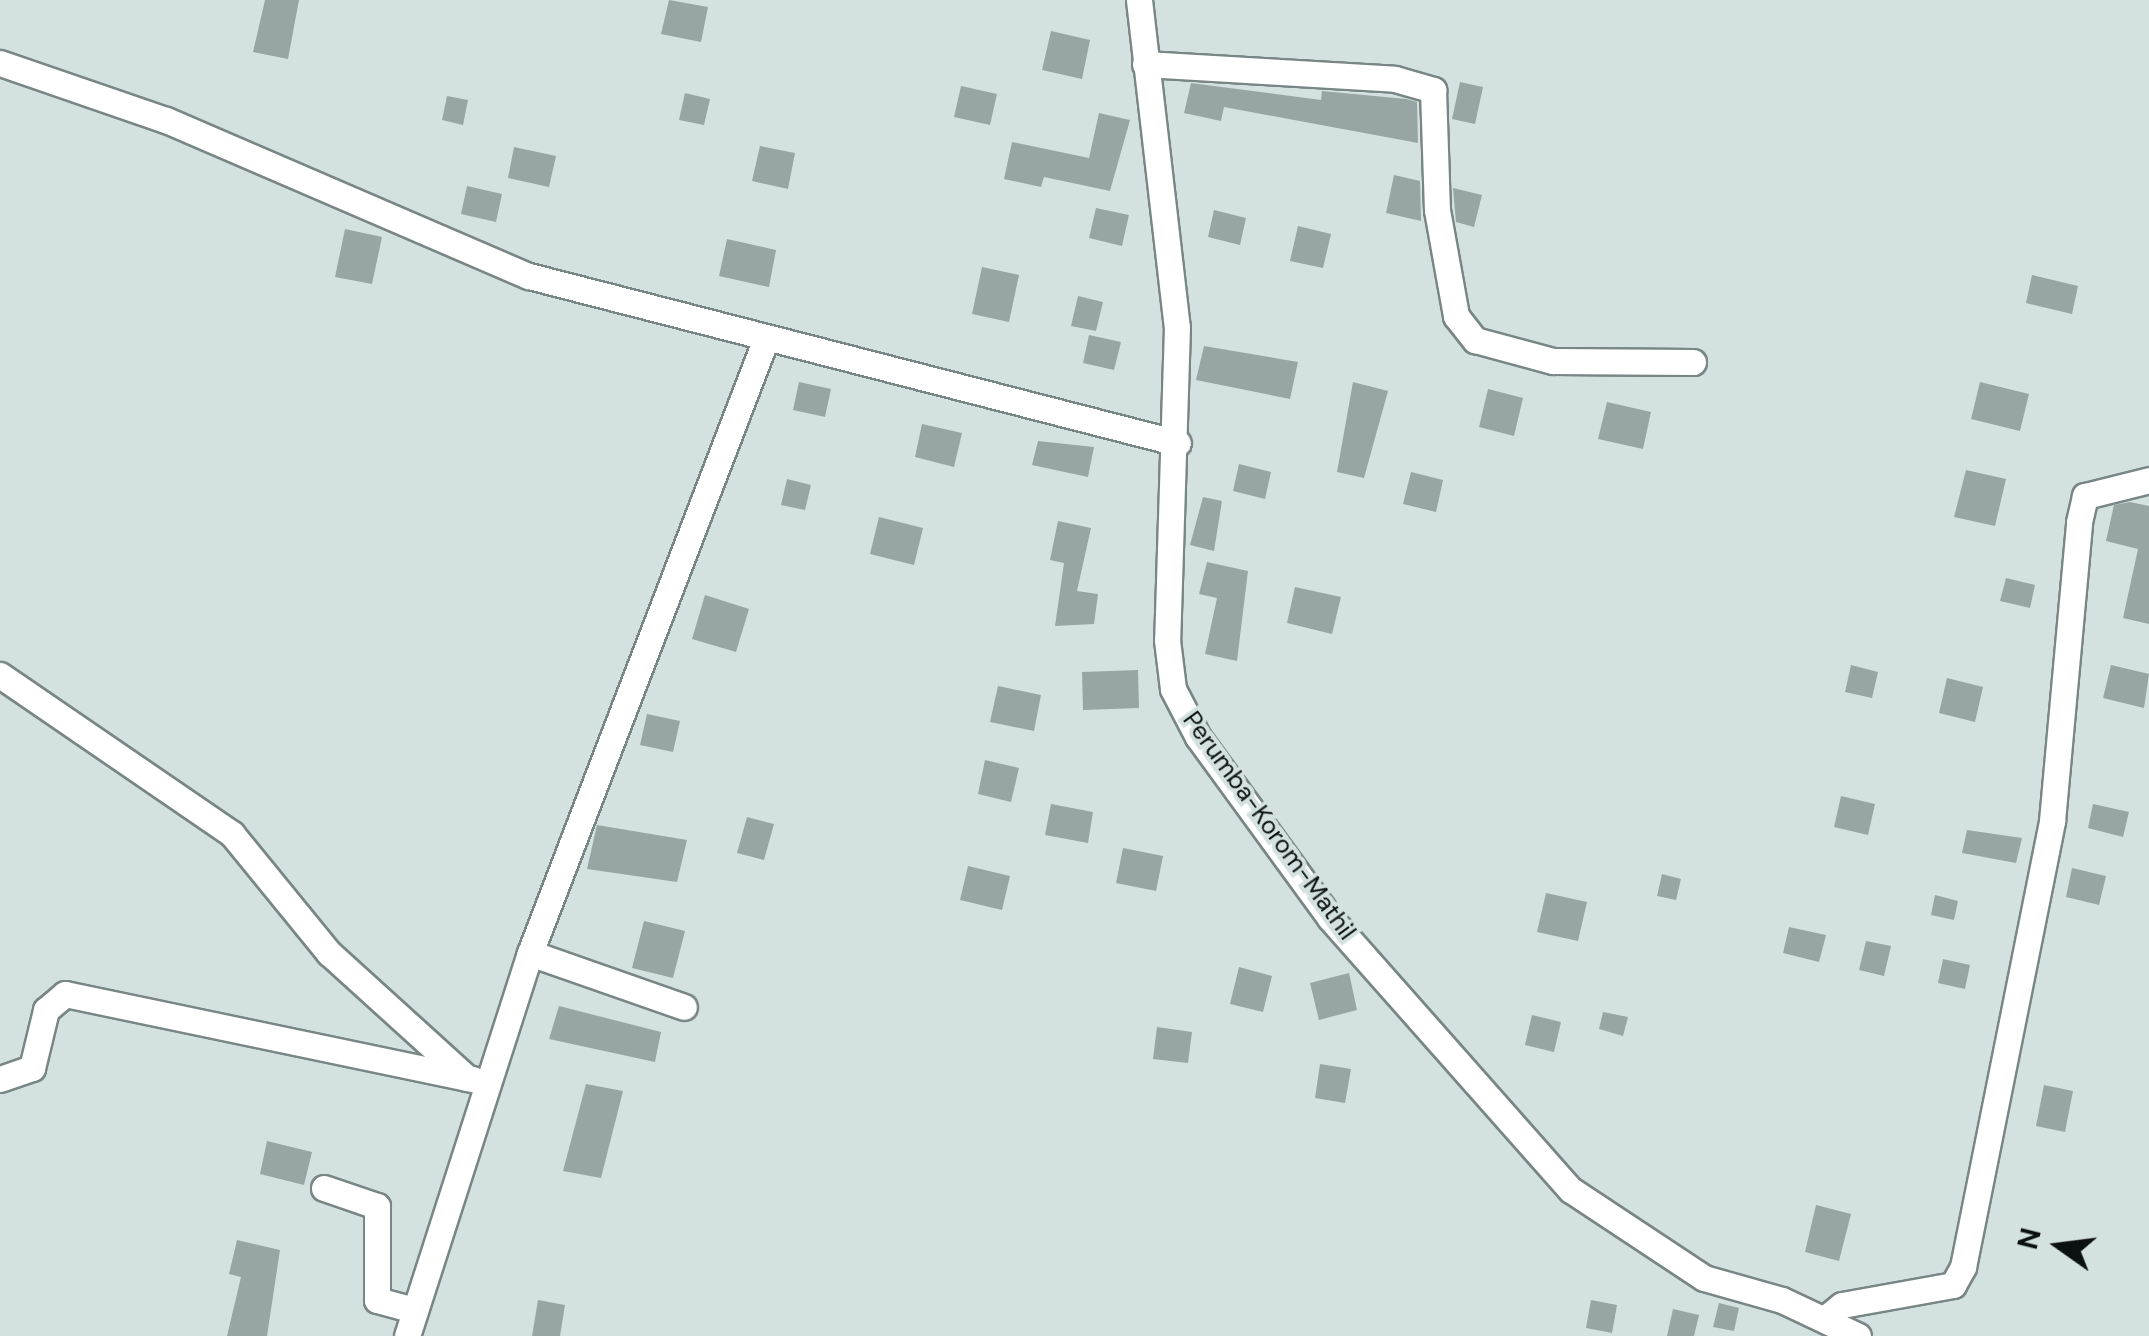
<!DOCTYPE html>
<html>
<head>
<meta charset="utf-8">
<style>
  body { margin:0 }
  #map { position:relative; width:2149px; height:1336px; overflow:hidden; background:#d3e2e1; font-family:"DM Sans",sans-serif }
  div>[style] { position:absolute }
  .building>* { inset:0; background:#97a6a5 }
  .roads { filter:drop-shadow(2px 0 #788685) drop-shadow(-2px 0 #788685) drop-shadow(0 2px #788685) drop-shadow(0 -2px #788685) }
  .minor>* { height:25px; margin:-12.5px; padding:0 12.5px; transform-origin:12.5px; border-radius:12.5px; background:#fff }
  span { translate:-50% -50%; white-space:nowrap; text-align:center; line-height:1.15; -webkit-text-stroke:8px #d3e2e1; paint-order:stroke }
  .street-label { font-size:25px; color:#0b1010 }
  .north { position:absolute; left:2009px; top:1196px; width:100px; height:100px; -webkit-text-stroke:8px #d3e2e1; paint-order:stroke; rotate:284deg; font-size:28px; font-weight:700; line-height:40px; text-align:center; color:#0b1010 }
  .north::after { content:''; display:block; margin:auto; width:35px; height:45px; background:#0b1010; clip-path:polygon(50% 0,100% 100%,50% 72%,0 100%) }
</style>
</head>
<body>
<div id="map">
  <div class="building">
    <i style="clip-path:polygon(265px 0,299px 0,288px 59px,253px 52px)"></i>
    <i style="clip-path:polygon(669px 0,708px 7px,701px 42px,661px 34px)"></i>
    <i style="clip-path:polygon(1051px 31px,1090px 40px,1082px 79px,1042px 70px)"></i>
    <i style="clip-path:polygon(1460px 82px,1483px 87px,1475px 124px,1452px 119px)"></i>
    <i style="clip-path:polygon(1191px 83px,1321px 100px,1322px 91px,1406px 99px,1417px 102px,1418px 143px,1224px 107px,1221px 121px,1184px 113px)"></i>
    <i style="clip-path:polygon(961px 86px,997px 94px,990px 125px,954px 117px)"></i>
    <i style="clip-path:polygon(685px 93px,710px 99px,704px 125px,679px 120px)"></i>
    <i style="clip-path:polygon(447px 96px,468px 100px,463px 125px,442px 120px)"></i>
    <i style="clip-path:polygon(1099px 113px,1130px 120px,1110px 191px,1044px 177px,1041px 187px,1004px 179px,1012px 142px,1089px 158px)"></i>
    <i style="clip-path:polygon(760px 146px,795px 153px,788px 189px,752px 181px)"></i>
    <i style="clip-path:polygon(514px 147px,556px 156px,549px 187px,508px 178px)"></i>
    <i style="clip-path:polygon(1394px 175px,1420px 181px,1421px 221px,1386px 213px)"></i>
    <i style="clip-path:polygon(467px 186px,502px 194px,496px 222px,461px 214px)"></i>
    <i style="clip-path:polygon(1453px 188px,1482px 195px,1474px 227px,1456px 222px)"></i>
    <i style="clip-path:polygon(1096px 208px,1129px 215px,1122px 246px,1089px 238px)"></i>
    <i style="clip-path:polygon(1214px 210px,1246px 218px,1240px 245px,1208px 237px)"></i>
    <i style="clip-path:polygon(1298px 226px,1331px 234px,1323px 268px,1290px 261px)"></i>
    <i style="clip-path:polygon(345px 229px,382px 237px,372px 284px,335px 277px)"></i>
    <i style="clip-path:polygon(727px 239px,776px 250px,769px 287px,719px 276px)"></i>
    <i style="clip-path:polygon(982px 267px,1019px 275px,1009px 322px,972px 314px)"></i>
    <i style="clip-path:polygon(2032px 275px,2078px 286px,2072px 314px,2026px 303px)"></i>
    <i style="clip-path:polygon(1078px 296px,1103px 302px,1096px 331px,1071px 326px)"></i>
    <i style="clip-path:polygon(1089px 335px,1121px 342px,1114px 370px,1083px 363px)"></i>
    <i style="clip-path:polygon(1204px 346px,1298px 362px,1290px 399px,1196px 380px)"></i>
    <i style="clip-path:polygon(799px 382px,831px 389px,825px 417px,793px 410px)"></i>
    <i style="clip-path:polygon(1353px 382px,1388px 391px,1364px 478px,1337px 472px)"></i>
    <i style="clip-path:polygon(1980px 382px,2029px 394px,2020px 431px,1971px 419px)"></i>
    <i style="clip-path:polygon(1488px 389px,1523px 398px,1514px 436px,1479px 427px)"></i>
    <i style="clip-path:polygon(1607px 402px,1651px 412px,1643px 449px,1598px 439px)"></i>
    <i style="clip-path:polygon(922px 424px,962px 433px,954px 467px,915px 457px)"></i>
    <i style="clip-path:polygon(1038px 441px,1094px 447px,1088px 477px,1032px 465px)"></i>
    <i style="clip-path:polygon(1239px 464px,1271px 472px,1265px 499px,1233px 491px)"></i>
    <i style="clip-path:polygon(1966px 470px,2006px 479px,1995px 526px,1954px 517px)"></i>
    <i style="clip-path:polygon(1411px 472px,1443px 480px,1436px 512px,1403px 504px)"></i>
    <i style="clip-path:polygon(787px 479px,811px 485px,805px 510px,781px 505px)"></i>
    <i style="clip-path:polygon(1203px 497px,1222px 501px,1214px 551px,1190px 545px)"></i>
    <i style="clip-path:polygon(2130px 502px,2149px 506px,2149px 624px,2123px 618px,2138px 549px,2106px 541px,2114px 505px)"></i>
    <i style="clip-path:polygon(879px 517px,923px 528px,914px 565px,870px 554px)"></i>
    <i style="clip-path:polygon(1058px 521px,1091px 528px,1077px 591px,1098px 594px,1094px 624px,1055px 626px,1064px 563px,1050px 560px)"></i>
    <i style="clip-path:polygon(1207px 562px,1248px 571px,1237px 661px,1205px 654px,1217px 598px,1199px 594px)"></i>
    <i style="clip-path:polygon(2006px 578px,2035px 585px,2030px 608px,2000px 601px)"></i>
    <i style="clip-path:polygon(1295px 587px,1341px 597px,1332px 634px,1287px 623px)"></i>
    <i style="clip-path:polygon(705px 595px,749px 609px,736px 652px,692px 639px)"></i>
    <i style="clip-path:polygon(1851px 665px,1878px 672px,1872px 698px,1845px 692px)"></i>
    <i style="clip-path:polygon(2111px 665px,2149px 674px,2144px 708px,2103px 698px)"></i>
    <i style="clip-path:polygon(1138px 670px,1139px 708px,1083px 710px,1082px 672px)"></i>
    <i style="clip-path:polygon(1947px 678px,1983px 687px,1975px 722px,1939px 713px)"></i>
    <i style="clip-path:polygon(998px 686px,1041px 695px,1034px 731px,990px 722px)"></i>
    <i style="clip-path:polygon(647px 714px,680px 721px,673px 752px,640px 745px)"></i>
    <i style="clip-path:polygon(985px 760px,1019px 768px,1011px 802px,978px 794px)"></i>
    <i style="clip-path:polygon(1841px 796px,1875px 804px,1868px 835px,1834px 827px)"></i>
    <i style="clip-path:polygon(1051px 804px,1093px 812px,1088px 843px,1045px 835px)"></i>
    <i style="clip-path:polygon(2093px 804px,2129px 812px,2123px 837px,2088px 828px)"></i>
    <i style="clip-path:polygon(747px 817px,774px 824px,764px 860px,737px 853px)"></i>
    <i style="clip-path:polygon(597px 825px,687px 840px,677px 882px,587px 869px)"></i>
    <i style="clip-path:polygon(1967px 830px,2022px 838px,2016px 863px,1962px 853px)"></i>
    <i style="clip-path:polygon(1123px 848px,1163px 856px,1156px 891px,1116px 883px)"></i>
    <i style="clip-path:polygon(968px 866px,1010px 876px,1002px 910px,960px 900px)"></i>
    <i style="clip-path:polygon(2072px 868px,2106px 876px,2099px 905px,2066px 897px)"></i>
    <i style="clip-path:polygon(1662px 874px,1681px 879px,1676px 900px,1657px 896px)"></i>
    <i style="clip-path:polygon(1546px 893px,1587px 902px,1578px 941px,1537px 932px)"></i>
    <i style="clip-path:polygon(1935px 895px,1958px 901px,1954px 920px,1931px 915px)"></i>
    <i style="clip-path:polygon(644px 921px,685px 931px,673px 978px,632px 968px)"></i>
    <i style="clip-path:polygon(1789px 927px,1826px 935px,1819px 962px,1783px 953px)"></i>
    <i style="clip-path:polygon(1866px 941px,1891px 946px,1884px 976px,1859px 970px)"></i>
    <i style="clip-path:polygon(1943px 959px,1970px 965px,1965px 989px,1938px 983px)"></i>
    <i style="clip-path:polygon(1239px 967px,1272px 976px,1263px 1012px,1230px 1004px)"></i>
    <i style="clip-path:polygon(1349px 973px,1357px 1010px,1319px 1020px,1310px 983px)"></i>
    <i style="clip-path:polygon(559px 1006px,661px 1032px,655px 1062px,549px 1039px)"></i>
    <i style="clip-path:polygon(1603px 1012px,1628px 1017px,1623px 1036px,1599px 1029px)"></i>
    <i style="clip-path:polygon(1532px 1015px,1561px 1022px,1554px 1052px,1525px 1045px)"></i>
    <i style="clip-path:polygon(1157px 1027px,1192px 1032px,1188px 1063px,1153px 1059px)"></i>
    <i style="clip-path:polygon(1320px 1064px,1351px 1069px,1345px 1103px,1315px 1098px)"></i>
    <i style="clip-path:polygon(586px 1084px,623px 1091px,601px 1178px,563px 1171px)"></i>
    <i style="clip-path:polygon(2044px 1085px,2073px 1091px,2065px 1132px,2036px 1126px)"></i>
    <i style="clip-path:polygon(267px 1141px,312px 1152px,304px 1185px,260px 1174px)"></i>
    <i style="clip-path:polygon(1816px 1205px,1851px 1214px,1839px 1261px,1805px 1252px)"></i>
    <i style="clip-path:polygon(237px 1240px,280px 1250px,267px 1336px,227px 1336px,241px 1277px,229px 1274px)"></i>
    <i style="clip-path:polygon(538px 1300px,565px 1305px,560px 1336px,532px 1336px)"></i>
    <i style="clip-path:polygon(1591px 1300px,1617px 1305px,1612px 1333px,1586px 1328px)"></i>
    <i style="clip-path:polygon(1719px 1303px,1739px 1308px,1734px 1331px,1713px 1327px)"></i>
    <i style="clip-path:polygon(1673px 1309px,1699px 1315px,1694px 1336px,1667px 1336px)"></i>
  </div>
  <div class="roads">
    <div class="minor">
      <i style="left:1139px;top:0;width:329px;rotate:83.4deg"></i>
      <i style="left:1177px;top:327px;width:313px;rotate:91.8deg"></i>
      <i style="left:1167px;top:640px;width:49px;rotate:83deg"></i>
      <i style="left:1173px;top:689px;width:54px;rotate:62.5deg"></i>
      <i style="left:1198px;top:737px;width:224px;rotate:53.9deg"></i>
      <i style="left:1330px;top:918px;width:363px;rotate:48.5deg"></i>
      <i style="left:1571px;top:1190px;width:159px;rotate:33.5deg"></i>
      <i style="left:1704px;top:1278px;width:81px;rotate:15.8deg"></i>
      <i style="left:1782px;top:1300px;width:84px;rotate:25.3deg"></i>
      <i style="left:0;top:63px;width:176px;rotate:19deg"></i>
      <i style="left:166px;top:120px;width:395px;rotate:23.3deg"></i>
      <i style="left:529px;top:276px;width:670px;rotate:14.43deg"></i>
      <i style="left:1145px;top:64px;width:250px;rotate:3.4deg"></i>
      <i style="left:1395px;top:79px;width:40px;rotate:16deg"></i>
      <i style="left:1433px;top:90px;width:120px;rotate:88.1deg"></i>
      <i style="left:1437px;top:210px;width:108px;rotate:79.8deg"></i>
      <i style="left:1456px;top:316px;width:31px;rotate:52deg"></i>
      <i style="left:1475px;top:340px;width:81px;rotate:15.1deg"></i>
      <i style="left:1553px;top:361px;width:140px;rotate:0.4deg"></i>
      <i style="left:0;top:675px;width:281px;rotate:34.4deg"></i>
      <i style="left:232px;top:834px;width:154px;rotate:50.8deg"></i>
      <i style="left:329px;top:953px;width:186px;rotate:42.2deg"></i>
      <i style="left:530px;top:953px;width:163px;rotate:19.3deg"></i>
      <i style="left:0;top:1079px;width:34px;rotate:-19deg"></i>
      <i style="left:32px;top:1068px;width:60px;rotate:-76.4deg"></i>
      <i style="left:46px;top:1010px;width:25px;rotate:-40deg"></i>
      <i style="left:65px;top:994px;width:417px;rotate:11.8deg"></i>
      <i style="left:324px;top:1188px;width:56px;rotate:18.8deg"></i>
      <i style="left:377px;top:1206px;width:94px;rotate:90deg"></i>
      <i style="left:377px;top:1300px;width:39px;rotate:15deg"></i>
      <i style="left:1827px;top:1317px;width:19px;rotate:-39deg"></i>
      <i style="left:1842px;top:1305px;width:113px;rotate:-10.2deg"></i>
      <i style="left:1953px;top:1285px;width:21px;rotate:-61deg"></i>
      <i style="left:1963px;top:1267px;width:455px;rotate:-78.7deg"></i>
      <i style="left:2052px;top:821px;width:300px;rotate:-84.8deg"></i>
      <i style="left:2079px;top:522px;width:27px;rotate:-77deg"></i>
      <i style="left:2085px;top:496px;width:66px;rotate:-14deg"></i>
      <i style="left:407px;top:1336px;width:402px;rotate:-72.2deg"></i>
      <i style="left:530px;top:953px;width:656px;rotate:-68.99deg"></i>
    </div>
  </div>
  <div class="street-label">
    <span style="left:1269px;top:826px;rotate:54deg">Perumba-Korom-Mathil</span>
  </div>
  <div class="north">N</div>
</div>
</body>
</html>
